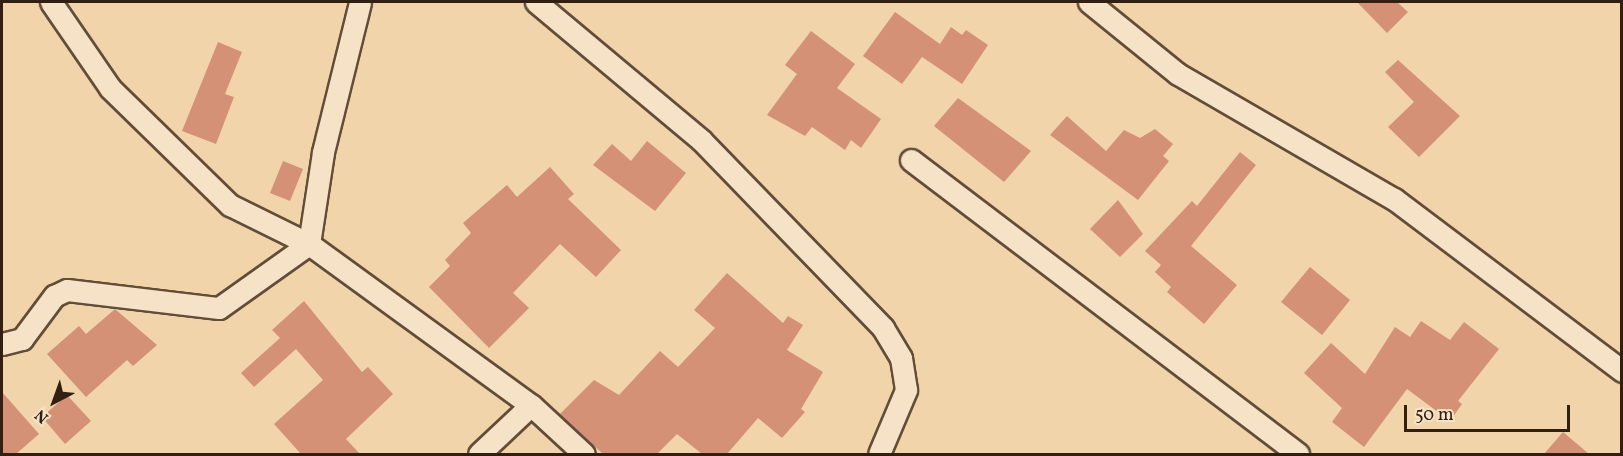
<!DOCTYPE html>
<html>
<head>
<meta charset="utf-8">
<style>
  body { margin:0 }
  #map { position:relative; width:1623px; height:456px; overflow:hidden; background:#f1d4a9; font-family:Vollkorn,serif }
  div>[style] { position:absolute }
  .building>* { inset:0; background:#d49175 }
  .roads { filter:drop-shadow(2px 0 #614d38) drop-shadow(-2px 0 #614d38) drop-shadow(0 2px #614d38) drop-shadow(0 -2px #614d38) }
  .minor>* { height:21px; margin:-10.5px; padding:0 10.5px; transform-origin:10.5px; border-radius:10.5px; background:#f6e3c7 }
  span { translate:-50% -50%; white-space:nowrap; text-align:center; line-height:1.15; -webkit-text-stroke:4.5px #f6e3c7; paint-order:stroke }
  .frame { position:absolute; inset:0; border:3px solid #312012; pointer-events:none }
  .north { position:absolute; left:24px; top:372px; width:60px; height:60px; -webkit-text-stroke:4px #f6e3c7; paint-order:stroke; rotate:221deg; font-size:16px; font-weight:700; line-height:24px; text-align:center; color:#312012 }
  .north::after { content:''; display:block; margin:auto; width:21px; height:27px; background:#312012; clip-path:polygon(50% 0,100% 100%,50% 72%,0 100%) }
  .scale { position:absolute; left:1404px; top:405px; width:166px; height:27px; box-sizing:border-box; border:3px solid #312012; border-top:0; padding-left:8px; font-size:18px; line-height:21px; white-space:nowrap; color:#312012; -webkit-text-stroke:4px #f6e3c7; paint-order:stroke }
</style>
</head>
<body>
<div id="map">
  <div class="building">
    <i style="clip-path:polygon(1357px 2px,1397px 2px,1408px 12px,1387px 33px)"></i>
    <i style="clip-path:polygon(895px 12px,940px 44px,951px 27px,962px 35px,966px 30px,988px 45px,962px 84px,922px 57px,902px 84px,863px 56px)"></i>
    <i style="clip-path:polygon(811px 31px,855px 64px,837px 88px,881px 119px,861px 148px,851px 140px,845px 150px,812px 127px,805px 136px,767px 115px,797px 74px,785px 65px)"></i>
    <i style="clip-path:polygon(218px 42px,242px 52px,225px 94px,234px 97px,216px 144px,182px 131px)"></i>
    <i style="clip-path:polygon(1398px 60px,1460px 116px,1419px 157px,1388px 127px,1414px 102px,1385px 72px)"></i>
    <i style="clip-path:polygon(958px 98px,1031px 151px,1004px 182px,934px 126px)"></i>
    <i style="clip-path:polygon(1067px 116px,1106px 151px,1124px 130px,1140px 138px,1155px 129px,1173px 144px,1163px 156px,1169px 161px,1138px 200px,1050px 135px)"></i>
    <i style="clip-path:polygon(647px 141px,686px 173px,655px 211px,593px 165px,612px 144px,631px 161px)"></i>
    <i style="clip-path:polygon(1240px 152px,1256px 165px,1191px 246px,1237px 285px,1204px 324px,1167px 292px,1171px 287px,1155px 272px,1161px 265px,1145px 251px,1192px 201px,1197px 206px)"></i>
    <i style="clip-path:polygon(283px 161px,303px 169px,290px 201px,270px 193px)"></i>
    <i style="clip-path:polygon(550px 167px,574px 194px,568px 199px,621px 250px,596px 277px,560px 244px,513px 293px,529px 308px,489px 348px,429px 287px,450px 266px,445px 260px,471px 233px,463px 223px,507px 185px,517px 197px)"></i>
    <i style="clip-path:polygon(1118px 200px,1143px 234px,1120px 257px,1090px 229px)"></i>
    <i style="clip-path:polygon(1310px 267px,1350px 300px,1322px 335px,1281px 302px)"></i>
    <i style="clip-path:polygon(727px 273px,783px 323px,788px 316px,803px 325px,787px 350px,823px 372px,801px 409px,805px 412px,782px 438px,758px 418px,727px 454px,702px 454px,677px 434px,657px 454px,603px 454px,560px 414px,594px 380px,619px 395px,660px 351px,678px 367px,715px 328px,694px 310px)"></i>
    <i style="clip-path:polygon(304px 301px,362px 372px,368px 367px,393px 394px,346px 439px,360px 454px,301px 454px,274px 424px,323px 380px,296px 349px,254px 387px,241px 373px,280px 338px,272px 330px)"></i>
    <i style="clip-path:polygon(115px 309px,157px 345px,133px 366px,127px 360px,86px 397px,47px 354px,79px 326px,86px 334px)"></i>
    <i style="clip-path:polygon(1421px 321px,1450px 340px,1464px 322px,1499px 349px,1458px 401px,1462px 404px,1450px 421px,1407px 389px,1364px 447px,1332px 422px,1342px 408px,1304px 373px,1331px 343px,1365px 374px,1395px 327px,1410px 337px)"></i>
    <i style="clip-path:polygon(2px 392px,39px 434px,16px 454px,2px 454px)"></i>
    <i style="clip-path:polygon(67px 395px,91px 421px,65px 444px,42px 417px)"></i>
    <i style="clip-path:polygon(1563px 432px,1589px 454px,1544px 454px)"></i>
  </div>
  <div class="roads">
    <div class="minor">
      <i style="left:51px;top:2px;width:104px;rotate:55.5deg"></i>
      <i style="left:110px;top:88px;width:168px;rotate:44.3deg"></i>
      <i style="left:230px;top:205px;width:88px;rotate:26.3deg"></i>
      <i style="left:309px;top:244px;width:274px;rotate:36deg"></i>
      <i style="left:531px;top:405px;width:72px;rotate:42.8deg"></i>
      <i style="left:536px;top:2px;width:215px;rotate:39.9deg"></i>
      <i style="left:701px;top:140px;width:262px;rotate:45.9deg"></i>
      <i style="left:883px;top:328px;width:35px;rotate:59deg"></i>
      <i style="left:901px;top:358px;width:32px;rotate:81deg"></i>
      <i style="left:906px;top:390px;width:69px;rotate:112.9deg"></i>
      <i style="left:1089px;top:2px;width:114px;rotate:39deg"></i>
      <i style="left:1178px;top:74px;width:250px;rotate:30.1deg"></i>
      <i style="left:1394px;top:199px;width:286px;rotate:37deg"></i>
      <i style="left:911px;top:160px;width:486px;rotate:37.2deg"></i>
      <i style="left:2px;top:344px;width:21px;rotate:-14deg"></i>
      <i style="left:22px;top:339px;width:54px;rotate:-53.3deg"></i>
      <i style="left:54px;top:296px;width:14px;rotate:-25deg"></i>
      <i style="left:67px;top:290px;width:153px;rotate:6.8deg"></i>
      <i style="left:219px;top:308px;width:110px;rotate:-35.4deg"></i>
      <i style="left:309px;top:244px;width:93px;rotate:-81.3deg"></i>
      <i style="left:323px;top:152px;width:154px;rotate:-76.1deg"></i>
      <i style="left:479px;top:454px;width:71px;rotate:-43.3deg"></i>
    </div>
  </div>
  <div class="frame"></div>
  <div class="north">N</div>
  <div class="scale">50 m</div>
</div>
</body>
</html>
